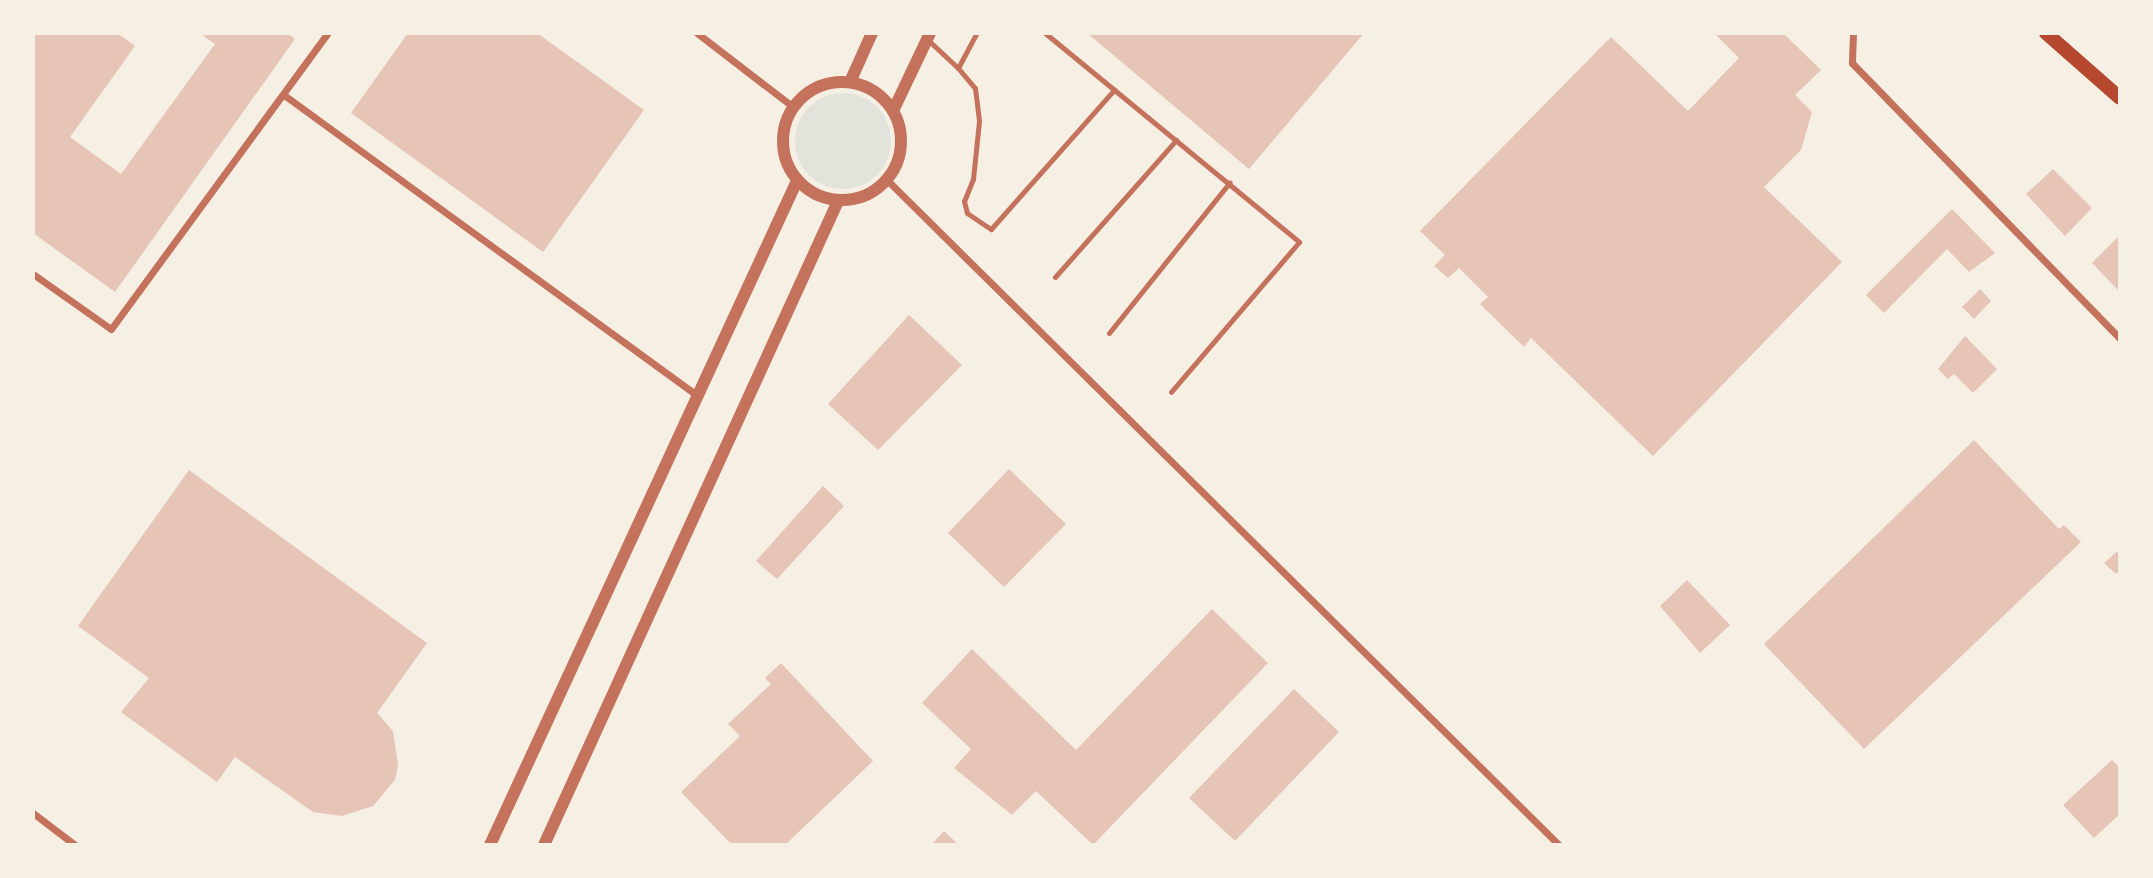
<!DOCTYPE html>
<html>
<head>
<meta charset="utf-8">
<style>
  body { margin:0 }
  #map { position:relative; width:2153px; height:878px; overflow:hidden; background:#f6efe4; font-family:Overpass,sans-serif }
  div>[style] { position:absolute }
  .green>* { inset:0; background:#e2e4dc }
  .round { border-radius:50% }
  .building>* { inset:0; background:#e6c5b7 }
  .service>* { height:5px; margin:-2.5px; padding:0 2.5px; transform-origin:2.5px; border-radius:2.5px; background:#c5725c }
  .minor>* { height:7px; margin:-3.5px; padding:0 3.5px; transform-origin:3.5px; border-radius:3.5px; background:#c5725c }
  .tertiary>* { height:12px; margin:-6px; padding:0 6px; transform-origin:6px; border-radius:6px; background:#c5725c }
  .tertiary>.ring { margin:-6px; padding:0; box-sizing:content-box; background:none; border:12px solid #c5725c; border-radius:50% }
  .secondary>* { height:14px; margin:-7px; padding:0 7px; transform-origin:7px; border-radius:7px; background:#b5482f }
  span { translate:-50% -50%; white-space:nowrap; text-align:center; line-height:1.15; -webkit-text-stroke:6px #f6efe4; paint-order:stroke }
  .frame { position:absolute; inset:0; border:35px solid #f6efe4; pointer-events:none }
</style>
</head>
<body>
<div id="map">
  <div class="green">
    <i class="round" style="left:795px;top:93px;width:96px;height:96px"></i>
  </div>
  <div class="building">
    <i style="clip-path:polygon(33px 33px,117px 33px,135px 46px,70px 137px,121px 174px,215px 44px,199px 33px,287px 33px,295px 39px,115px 292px,33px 233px)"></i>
    <i style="clip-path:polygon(408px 33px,537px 33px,644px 110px,543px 252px,351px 113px)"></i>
    <i style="clip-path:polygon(1087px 33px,1364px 33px,1249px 169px)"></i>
    <i style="clip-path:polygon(1714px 33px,1783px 33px,1821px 70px,1795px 95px,1812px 112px,1801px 150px,1764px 187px,1842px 262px,1653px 456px,1531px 338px,1524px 347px,1480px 304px,1488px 297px,1459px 268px,1448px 278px,1434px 266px,1445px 255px,1420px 231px,1611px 37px,1688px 111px,1739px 58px)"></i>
    <i style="clip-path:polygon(2053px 169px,2092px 208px,2065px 236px,2026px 194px)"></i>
    <i style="clip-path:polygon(1952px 209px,1995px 253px,1969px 272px,1947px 249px,1884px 313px,1866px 295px)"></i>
    <i style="clip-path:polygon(2118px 237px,2120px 238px,2120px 292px,2092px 263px)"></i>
    <i style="clip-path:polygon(1980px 289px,1991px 301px,1974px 319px,1962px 307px)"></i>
    <i style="clip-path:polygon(909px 315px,962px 365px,878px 450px,828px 404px)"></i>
    <i style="clip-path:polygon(1965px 336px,1997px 369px,1973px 393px,1954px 374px,1948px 379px,1938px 369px)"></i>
    <i style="clip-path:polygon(1974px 440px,2059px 529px,2064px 525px,2081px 542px,1864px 749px,1764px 644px)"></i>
    <i style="clip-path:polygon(1009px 469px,1066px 524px,1004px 587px,948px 533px)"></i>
    <i style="clip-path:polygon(189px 470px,427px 643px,377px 713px,393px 731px,398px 765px,395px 780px,373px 806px,342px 816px,313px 812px,235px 757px,217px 782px,121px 712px,149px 678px,78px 626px)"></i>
    <i style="clip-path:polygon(823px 486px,844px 506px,777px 579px,756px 561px)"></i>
    <i style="clip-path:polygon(2120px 549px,2120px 571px,2116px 574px,2104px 563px)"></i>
    <i style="clip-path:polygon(1687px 580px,1730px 625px,1700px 653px,1660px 606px)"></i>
    <i style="clip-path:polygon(1212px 609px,1268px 663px,1093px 845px,1036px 791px,1012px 815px,954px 768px,971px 749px,922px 703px,972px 649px,1076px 750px)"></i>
    <i style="clip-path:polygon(781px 663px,873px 761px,785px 845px,732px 845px,681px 792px,740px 736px,728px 724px,771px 684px,765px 678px)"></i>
    <i style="clip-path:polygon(1294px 689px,1339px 732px,1235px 841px,1189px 798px)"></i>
    <i style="clip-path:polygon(2112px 760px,2120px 768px,2120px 814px,2094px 838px,2063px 805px)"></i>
    <i style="clip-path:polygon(944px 831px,947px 834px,959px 845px,931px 845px)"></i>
  </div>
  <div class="service">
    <i style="left:1045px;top:33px;width:329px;rotate:39.4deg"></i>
    <i style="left:1299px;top:242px;width:197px;rotate:130.5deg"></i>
    <i style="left:928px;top:40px;width:41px;rotate:43deg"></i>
    <i style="left:958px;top:68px;width:40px;rotate:-62deg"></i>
    <i style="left:958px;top:68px;width:26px;rotate:50deg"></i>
    <i style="left:975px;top:88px;width:33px;rotate:83deg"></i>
    <i style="left:979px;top:121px;width:58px;rotate:95.9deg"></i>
    <i style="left:973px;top:179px;width:24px;rotate:112deg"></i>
    <i style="left:964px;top:201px;width:12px;rotate:76deg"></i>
    <i style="left:967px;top:213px;width:29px;rotate:34deg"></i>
    <i style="left:991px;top:229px;width:186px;rotate:-48.5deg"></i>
    <i style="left:1055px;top:277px;width:183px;rotate:-48.5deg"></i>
    <i style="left:1109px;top:333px;width:193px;rotate:-51.3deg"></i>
  </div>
  <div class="minor">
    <i style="left:697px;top:33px;width:121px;rotate:37.6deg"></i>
    <i style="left:1853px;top:33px;width:30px;rotate:92deg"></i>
    <i style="left:1852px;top:63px;width:385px;rotate:45.8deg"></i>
    <i style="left:284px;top:95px;width:512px;rotate:36.02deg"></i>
    <i style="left:887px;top:180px;width:945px;rotate:44.7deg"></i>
    <i style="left:33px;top:274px;width:95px;rotate:35.2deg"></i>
    <i style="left:111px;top:329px;width:367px;rotate:-53.8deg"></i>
    <i style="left:33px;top:813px;width:53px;rotate:37.3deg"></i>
  </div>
  <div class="tertiary">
    <i class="ring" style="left:783px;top:82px;width:106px;height:106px"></i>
    <i style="left:850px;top:82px;width:54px;rotate:-65.8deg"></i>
    <i style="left:893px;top:111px;width:86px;rotate:-64.6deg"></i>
    <i style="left:490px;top:845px;width:732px;rotate:-65.19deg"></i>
    <i style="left:544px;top:845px;width:708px;rotate:-65.46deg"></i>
  </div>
  <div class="secondary">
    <i style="left:2046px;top:33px;width:98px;rotate:41.3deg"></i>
  </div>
  <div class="frame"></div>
</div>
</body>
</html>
